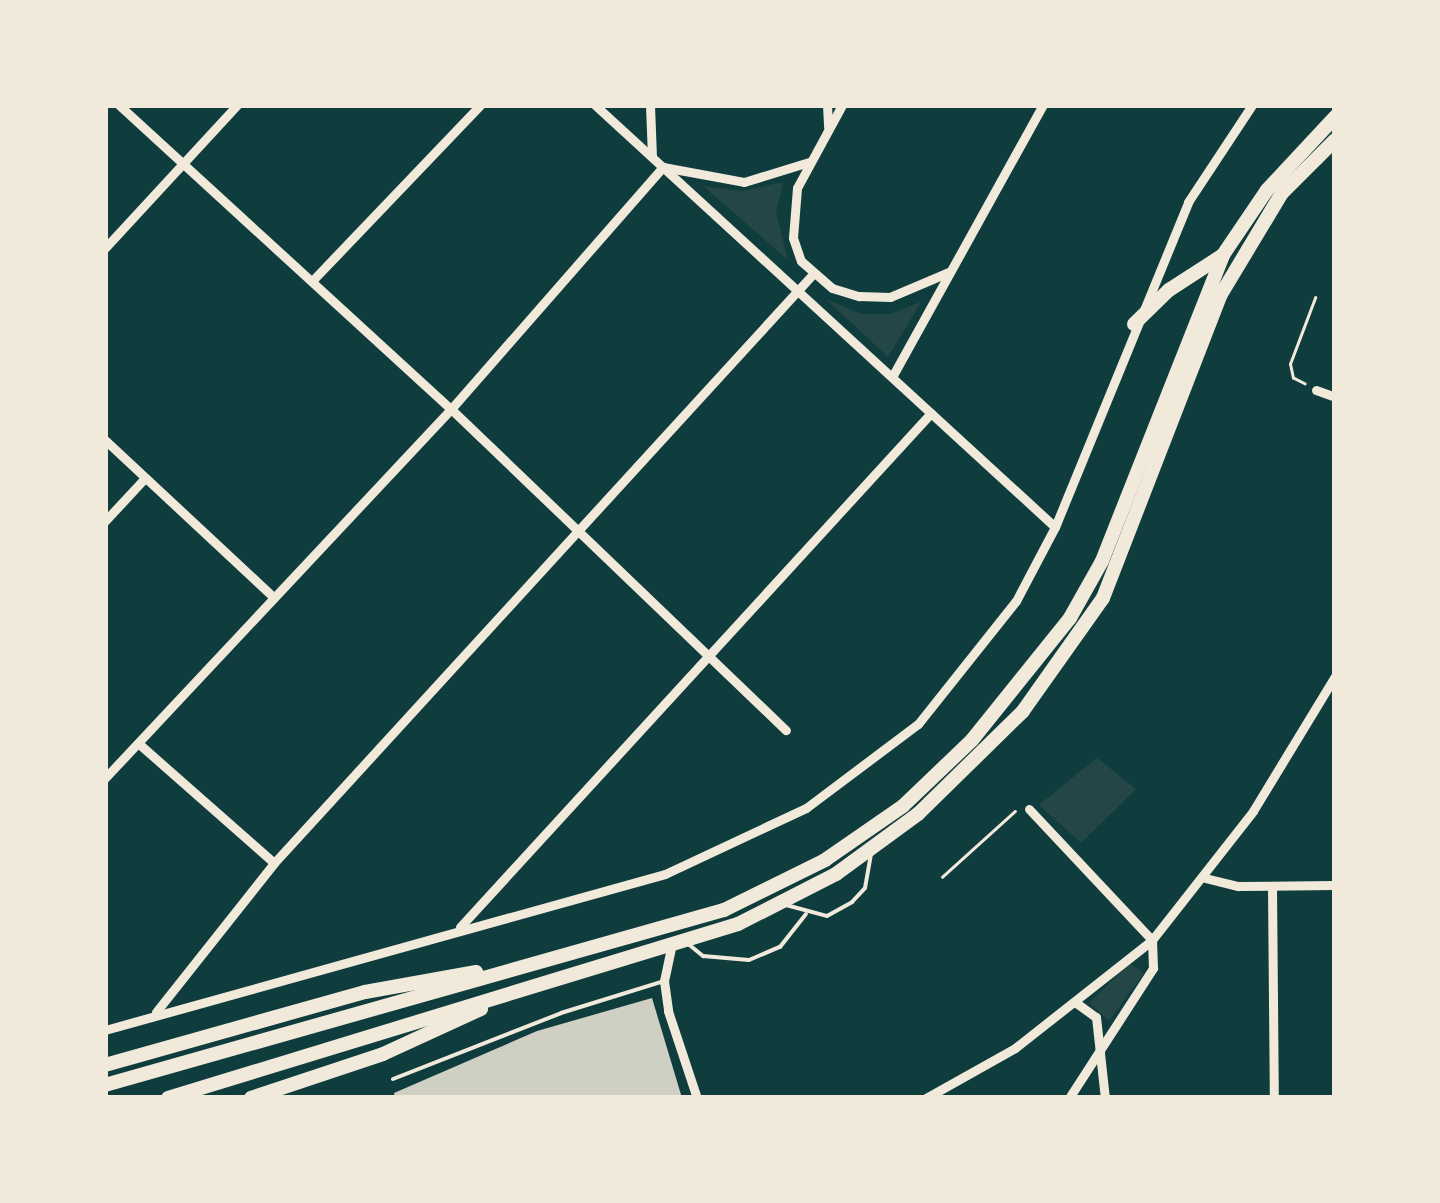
<!DOCTYPE html>
<html>
<head>
<meta charset="utf-8">
<style>
  body { margin:0 }
  #map { position:relative; width:1440px; height:1203px; overflow:hidden; background:#0f3d3e; font-family:Barlow,sans-serif }
  div>[style] { position:absolute }
  .green>* { inset:0; background:#244646 }
  .building>* { inset:0; background:#cfcfc3 }
  .path>* { height:2.5px; margin:-1.25px; padding:0 1.25px; transform-origin:1.25px; border-radius:1.25px; background:#f1e9da }
  .service>* { height:4px; margin:-2px; padding:0 2px; transform-origin:2px; border-radius:2px; background:#f1e9da }
  .minor>* { height:9px; margin:-4.5px; padding:0 4.5px; transform-origin:4.5px; border-radius:4.5px; background:#f1e9da }
  .trunk>* { height:14px; margin:-7px; padding:0 7px; transform-origin:7px; border-radius:7px; background:#f1e9da }
  span { translate:-50% -50%; white-space:nowrap; text-align:center; line-height:1.15; -webkit-text-stroke:9px #f1e9da; paint-order:stroke }
  .frame { position:absolute; inset:0; border:108px solid #f1e9da; pointer-events:none }
</style>
</head>
<body>
<div id="map">
  <div class="green">
    <i style="clip-path:polygon(783px 182px,776px 213px,788px 260px,703px 186px,742px 191px)"></i>
    <i style="clip-path:polygon(826px 299px,861px 314px,890px 314px,921px 302px,888px 357px)"></i>
    <i style="clip-path:polygon(1097px 758px,1136px 789px,1081px 843px,1039px 805px)"></i>
    <i style="clip-path:polygon(1130px 963px,1144px 973px,1109px 1021px,1089px 1003px)"></i>
  </div>
  <div class="building">
    <i style="clip-path:polygon(652px 998px,682px 1098px,395px 1098px,394px 1093px,537px 1031px)"></i>
  </div>
  <div class="path">
    <i style="left:1305px;top:384px;width:13px;rotate:-153deg"></i>
    <i style="left:1293px;top:378px;width:14px;rotate:-102deg"></i>
    <i style="left:1290px;top:364px;width:71px;rotate:-69.3deg"></i>
    <i style="left:942px;top:877px;width:98px;rotate:-42.1deg"></i>
  </div>
  <div class="service">
    <i style="left:786px;top:905px;width:42px;rotate:15deg"></i>
    <i style="left:827px;top:916px;width:29px;rotate:-29deg"></i>
    <i style="left:852px;top:902px;width:19px;rotate:-47deg"></i>
    <i style="left:865px;top:888px;width:35px;rotate:-80deg"></i>
    <i style="left:687px;top:943px;width:21px;rotate:39deg"></i>
    <i style="left:703px;top:956px;width:46px;rotate:5deg"></i>
    <i style="left:749px;top:960px;width:34px;rotate:-23deg"></i>
    <i style="left:780px;top:947px;width:42px;rotate:-51.8deg"></i>
    <i style="left:393px;top:1079px;width:180px;rotate:-21.4deg"></i>
    <i style="left:561px;top:1013px;width:105px;rotate:-17.2deg"></i>
  </div>
  <div class="minor">
    <i style="left:119px;top:105px;width:450px;rotate:42.5deg"></i>
    <i style="left:451px;top:409px;width:464px;rotate:43.8deg"></i>
    <i style="left:595px;top:105px;width:624px;rotate:42.53deg"></i>
    <i style="left:650px;top:105px;width:52px;rotate:87.8deg"></i>
    <i style="left:827px;top:105px;width:22px;rotate:87deg"></i>
    <i style="left:842px;top:105px;width:94px;rotate:118.5deg"></i>
    <i style="left:797px;top:188px;width:50px;rotate:94.6deg"></i>
    <i style="left:793px;top:238px;width:24px;rotate:71deg"></i>
    <i style="left:801px;top:261px;width:41px;rotate:41.1deg"></i>
    <i style="left:832px;top:288px;width:28px;rotate:17deg"></i>
    <i style="left:859px;top:296px;width:31px;rotate:2deg"></i>
    <i style="left:890px;top:297px;width:64px;rotate:-23deg"></i>
    <i style="left:105px;top:248px;width:195px;rotate:-47.3deg"></i>
    <i style="left:312px;top:281px;width:243px;rotate:-46.3deg"></i>
    <i style="left:892px;top:377px;width:311px;rotate:-61deg"></i>
    <i style="left:1316px;top:390px;width:20px;rotate:20deg"></i>
    <i style="left:105px;top:440px;width:229px;rotate:43deg"></i>
    <i style="left:105px;top:521px;width:59px;rotate:-47.1deg"></i>
    <i style="left:138px;top:743px;width:181px;rotate:41.4deg"></i>
    <i style="left:105px;top:778px;width:506px;rotate:-46.84deg"></i>
    <i style="left:451px;top:409px;width:322px;rotate:-48.8deg"></i>
    <i style="left:663px;top:167px;width:82px;rotate:10.5deg"></i>
    <i style="left:744px;top:182px;width:68px;rotate:-17.1deg"></i>
    <i style="left:1029px;top:809px;width:180px;rotate:46.8deg"></i>
    <i style="left:1205px;top:878px;width:34px;rotate:14deg"></i>
    <i style="left:1238px;top:886px;width:97px;rotate:-0.6deg"></i>
    <i style="left:1272px;top:887px;width:211px;rotate:89.5deg"></i>
    <i style="left:460px;top:927px;width:697px;rotate:-47.5deg"></i>
    <i style="left:671px;top:948px;width:34px;rotate:102deg"></i>
    <i style="left:664px;top:981px;width:30px;rotate:82deg"></i>
    <i style="left:668px;top:1011px;width:92px;rotate:71.6deg"></i>
    <i style="left:1075px;top:1002px;width:26px;rotate:36deg"></i>
    <i style="left:1096px;top:1017px;width:81px;rotate:83.7deg"></i>
    <i style="left:156px;top:1012px;width:190px;rotate:-51.6deg"></i>
    <i style="left:274px;top:863px;width:797px;rotate:-47.54deg"></i>
    <i style="left:105px;top:1030px;width:581px;rotate:-15.57deg"></i>
    <i style="left:665px;top:874px;width:156px;rotate:-25.1deg"></i>
    <i style="left:806px;top:808px;width:140px;rotate:-36.9deg"></i>
    <i style="left:918px;top:724px;width:157px;rotate:-51.5deg"></i>
    <i style="left:1016px;top:601px;width:84px;rotate:-62.2deg"></i>
    <i style="left:1055px;top:527px;width:351px;rotate:-67.7deg"></i>
    <i style="left:1188px;top:202px;width:116px;rotate:-56.6deg"></i>
    <i style="left:926px;top:1098px;width:102px;rotate:-29.3deg"></i>
    <i style="left:1015px;top:1048px;width:174px;rotate:-38.2deg"></i>
    <i style="left:1152px;top:940px;width:164px;rotate:-51.9deg"></i>
    <i style="left:1253px;top:811px;width:158px;rotate:-58.7deg"></i>
    <i style="left:1069px;top:1098px;width:155px;rotate:-57.1deg"></i>
    <i style="left:1153px;top:968px;width:28px;rotate:-92deg"></i>
  </div>
  <div class="trunk">
    <i style="left:1134px;top:324px;width:49px;rotate:-44.2deg"></i>
    <i style="left:1169px;top:290px;width:64px;rotate:-32.9deg"></i>
    <i style="left:105px;top:1065px;width:270px;rotate:-15.7deg"></i>
    <i style="left:365px;top:992px;width:113px;rotate:-10.2deg"></i>
    <i style="left:105px;top:1085px;width:643px;rotate:-15.79deg"></i>
    <i style="left:724px;top:910px;width:113px;rotate:-26.3deg"></i>
    <i style="left:825px;top:860px;width:95px;rotate:-34.7deg"></i>
    <i style="left:903px;top:806px;width:95px;rotate:-43.7deg"></i>
    <i style="left:972px;top:740px;width:156px;rotate:-51.2deg"></i>
    <i style="left:1070px;top:618px;width:65px;rotate:-60.7deg"></i>
    <i style="left:1102px;top:561px;width:329px;rotate:-68.4deg"></i>
    <i style="left:1223px;top:255px;width:78px;rotate:-55.9deg"></i>
    <i style="left:1267px;top:190px;width:100px;rotate:-47deg"></i>
    <i style="left:168px;top:1098px;width:596px;rotate:-16.98deg"></i>
    <i style="left:738px;top:924px;width:110px;rotate:-27deg"></i>
    <i style="left:836px;top:874px;width:102px;rotate:-36.2deg"></i>
    <i style="left:918px;top:814px;width:147px;rotate:-44.4deg"></i>
    <i style="left:1023px;top:711px;width:138px;rotate:-54.7deg"></i>
    <i style="left:1103px;top:598px;width:324px;rotate:-68.8deg"></i>
    <i style="left:1220px;top:296px;width:120px;rotate:-59deg"></i>
    <i style="left:1282px;top:193px;width:75px;rotate:-45deg"></i>
    <i style="left:251px;top:1098px;width:139px;rotate:-18.4deg"></i>
    <i style="left:383px;top:1054px;width:108px;rotate:-24.7deg"></i>
  </div>
  <div class="frame"></div>
</div>
</body>
</html>
